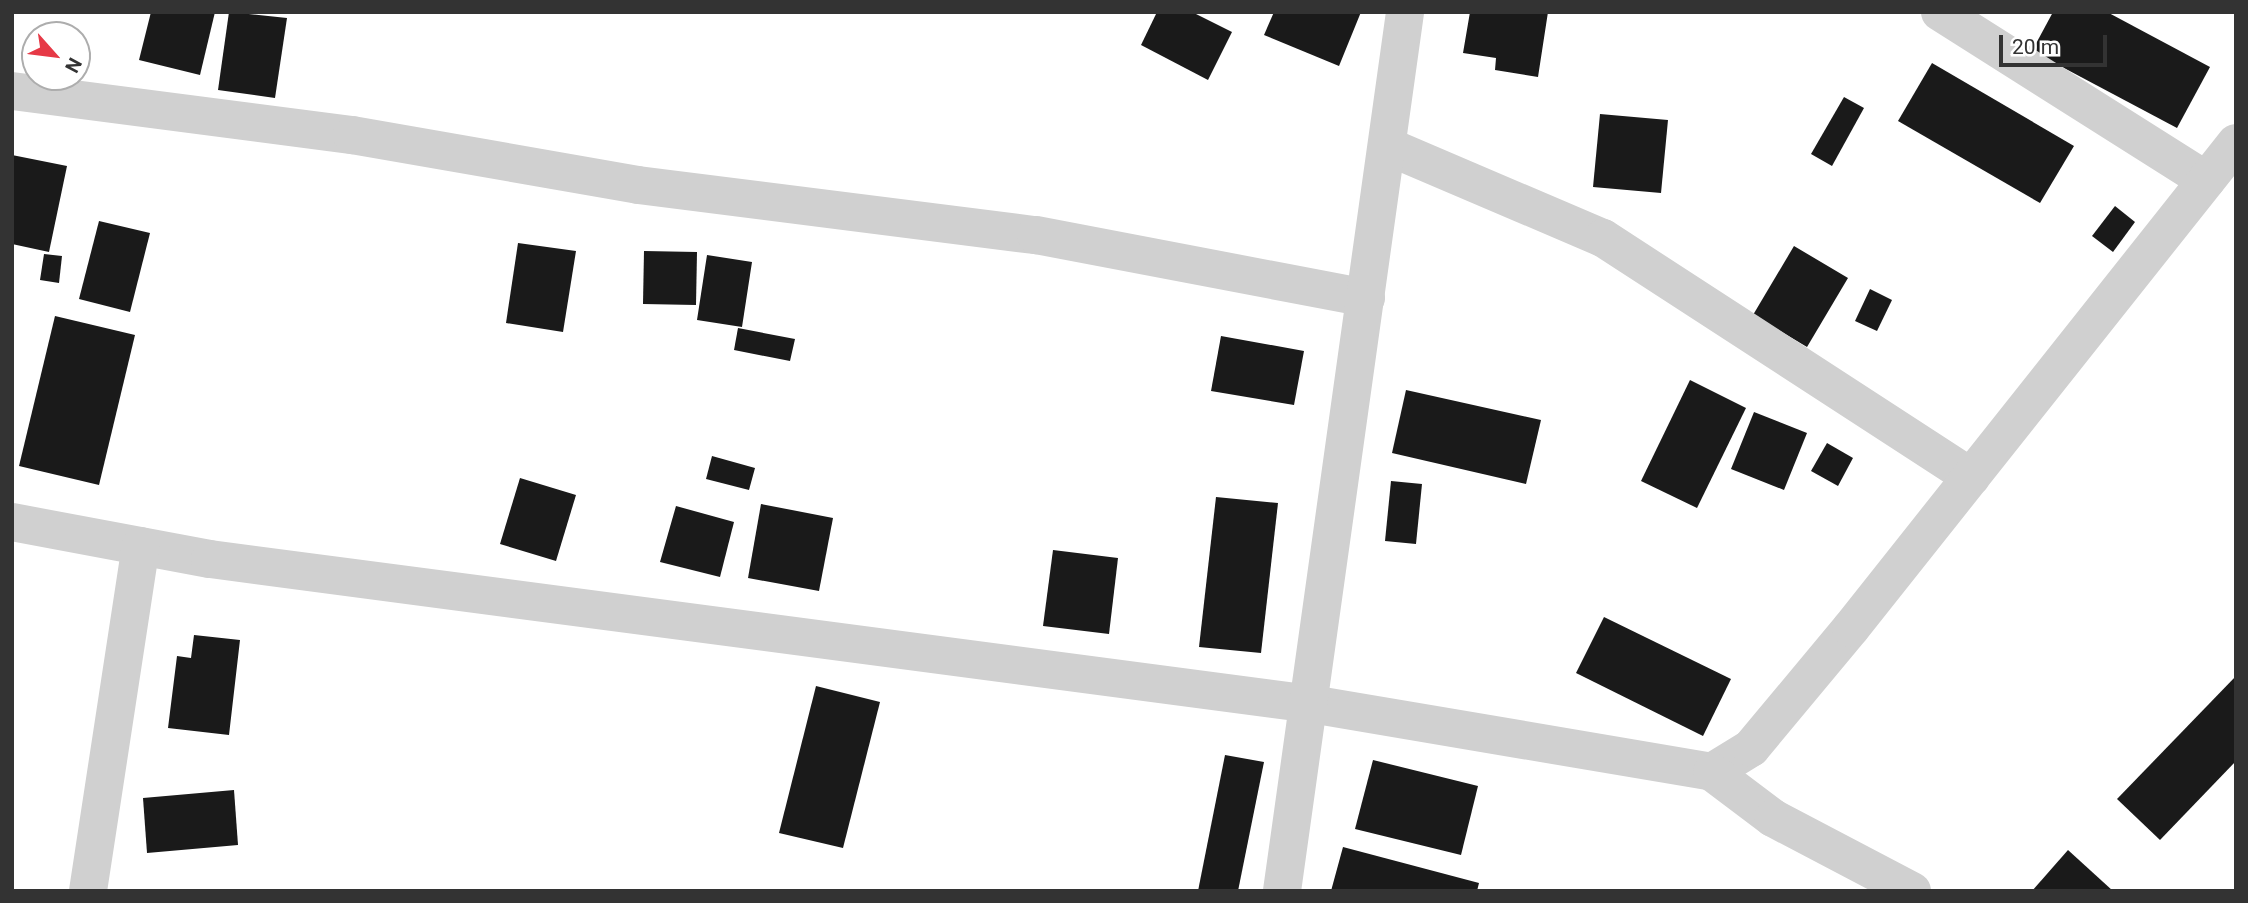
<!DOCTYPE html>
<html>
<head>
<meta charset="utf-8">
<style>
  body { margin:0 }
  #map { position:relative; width:2248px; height:903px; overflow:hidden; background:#fff; font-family:Roboto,sans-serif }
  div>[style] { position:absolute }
  .building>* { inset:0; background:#1a1a1a }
  .street>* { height:38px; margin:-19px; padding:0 19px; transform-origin:19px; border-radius:19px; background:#d0d0d0 }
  span { translate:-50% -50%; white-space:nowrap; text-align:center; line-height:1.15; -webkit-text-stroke:7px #fff; paint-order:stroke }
  .frame { position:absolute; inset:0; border:14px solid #333; pointer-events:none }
  .north { position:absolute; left:21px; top:21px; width:70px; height:70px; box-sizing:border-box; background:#fff; border:2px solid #adadad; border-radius:50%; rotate:118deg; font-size:19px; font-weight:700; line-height:28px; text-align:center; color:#333 }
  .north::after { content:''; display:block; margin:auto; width:24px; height:32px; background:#e63946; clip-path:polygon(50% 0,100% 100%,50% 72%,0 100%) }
  .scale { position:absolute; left:1999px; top:35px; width:108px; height:32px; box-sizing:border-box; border:4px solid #333; border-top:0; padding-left:9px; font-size:21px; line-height:24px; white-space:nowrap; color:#333; -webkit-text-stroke:5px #fff; paint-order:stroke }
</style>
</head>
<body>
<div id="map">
  <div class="building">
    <i style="clip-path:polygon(151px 12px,215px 12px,200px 75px,139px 60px)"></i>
    <i style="clip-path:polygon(229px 12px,287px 18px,275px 98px,218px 90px)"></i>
    <i style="clip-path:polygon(1157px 12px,1192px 12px,1232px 32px,1208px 80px,1141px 45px)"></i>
    <i style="clip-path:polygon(1274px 12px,1361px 12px,1339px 66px,1264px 35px)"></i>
    <i style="clip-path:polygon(1470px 12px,1548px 12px,1538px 77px,1495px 70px,1496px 58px,1463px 53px)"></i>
    <i style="clip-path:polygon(2053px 12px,2107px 12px,2210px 67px,2177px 128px,2032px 51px)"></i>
    <i style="clip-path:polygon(1932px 63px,2074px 146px,2040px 203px,1898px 121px)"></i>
    <i style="clip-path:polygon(1844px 97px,1864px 108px,1832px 166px,1811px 154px)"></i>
    <i style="clip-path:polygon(1600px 114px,1668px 120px,1661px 193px,1593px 187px)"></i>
    <i style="clip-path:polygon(12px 155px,67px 166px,49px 252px,12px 244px)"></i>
    <i style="clip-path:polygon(2115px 206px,2135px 222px,2113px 252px,2092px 236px)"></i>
    <i style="clip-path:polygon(99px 221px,150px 233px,130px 312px,79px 299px)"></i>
    <i style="clip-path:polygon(518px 243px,576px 251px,563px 332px,506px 323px)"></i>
    <i style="clip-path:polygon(1794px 246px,1848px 278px,1807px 347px,1753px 315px)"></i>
    <i style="clip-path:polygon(644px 251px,697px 252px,696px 305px,643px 304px)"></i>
    <i style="clip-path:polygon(44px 254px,62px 256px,59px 283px,40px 280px)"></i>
    <i style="clip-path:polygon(707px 255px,752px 262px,742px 327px,697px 320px)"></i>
    <i style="clip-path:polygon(1870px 289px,1892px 300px,1877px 331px,1855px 321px)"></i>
    <i style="clip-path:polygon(55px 316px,135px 335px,99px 485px,19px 466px)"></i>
    <i style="clip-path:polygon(738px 328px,795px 339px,790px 361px,734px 350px)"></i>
    <i style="clip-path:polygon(1221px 336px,1304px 351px,1294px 405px,1211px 391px)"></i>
    <i style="clip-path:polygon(1690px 380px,1746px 408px,1697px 508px,1641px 481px)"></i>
    <i style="clip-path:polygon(1406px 390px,1541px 420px,1526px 484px,1392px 453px)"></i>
    <i style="clip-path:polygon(1754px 412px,1807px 433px,1784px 490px,1731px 469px)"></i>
    <i style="clip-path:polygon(1827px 443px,1853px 458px,1838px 486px,1811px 471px)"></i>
    <i style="clip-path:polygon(712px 456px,755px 468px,749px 490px,706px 479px)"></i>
    <i style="clip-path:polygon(520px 478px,576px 495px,556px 561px,500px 544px)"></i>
    <i style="clip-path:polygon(1391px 481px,1422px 484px,1416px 544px,1385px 541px)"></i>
    <i style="clip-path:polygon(1216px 497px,1278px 503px,1261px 653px,1199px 647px)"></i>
    <i style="clip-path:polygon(761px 504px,833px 518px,819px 591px,748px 578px)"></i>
    <i style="clip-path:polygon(676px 506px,734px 522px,720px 577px,660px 562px)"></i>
    <i style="clip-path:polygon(1053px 550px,1118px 558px,1109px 634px,1043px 626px)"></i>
    <i style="clip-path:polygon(1604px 617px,1731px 679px,1703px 736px,1576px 673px)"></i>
    <i style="clip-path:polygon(194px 635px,240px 640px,229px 735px,168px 728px,177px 656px,191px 658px)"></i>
    <i style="clip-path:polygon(2236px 676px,2236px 761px,2160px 840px,2117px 799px)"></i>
    <i style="clip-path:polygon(816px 686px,880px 702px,843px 848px,779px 833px)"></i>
    <i style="clip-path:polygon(1225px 755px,1264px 762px,1238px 891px,1198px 891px)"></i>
    <i style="clip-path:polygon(1373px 760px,1478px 786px,1461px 855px,1355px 829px)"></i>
    <i style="clip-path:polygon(234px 790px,238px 845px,147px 853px,143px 798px)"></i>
    <i style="clip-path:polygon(1343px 847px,1479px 883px,1477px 891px,1331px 891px)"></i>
    <i style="clip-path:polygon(2068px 850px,2113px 891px,2032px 891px)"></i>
  </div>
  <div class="street">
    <i style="left:1940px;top:12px;width:315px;rotate:32.3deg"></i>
    <i style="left:12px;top:91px;width:343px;rotate:7.4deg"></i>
    <i style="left:352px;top:135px;width:290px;rotate:9.9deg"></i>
    <i style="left:638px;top:185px;width:401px;rotate:7.2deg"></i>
    <i style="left:1036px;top:235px;width:336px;rotate:10.8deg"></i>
    <i style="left:1387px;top:146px;width:235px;rotate:23.1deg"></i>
    <i style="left:1603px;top:238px;width:439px;rotate:33deg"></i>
    <i style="left:12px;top:522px;width:201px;rotate:10.6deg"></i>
    <i style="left:210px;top:559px;width:1111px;rotate:7.5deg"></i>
    <i style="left:1311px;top:704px;width:407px;rotate:9.6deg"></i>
    <i style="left:1712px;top:772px;width:46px;rotate:-31.6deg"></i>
    <i style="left:1751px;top:748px;width:156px;rotate:-50.2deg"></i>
    <i style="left:1851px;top:628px;width:619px;rotate:-51.56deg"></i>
    <i style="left:1712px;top:772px;width:76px;rotate:37deg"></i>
    <i style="left:1773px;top:818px;width:157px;rotate:27.7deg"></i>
    <i style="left:88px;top:891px;width:349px;rotate:-81.3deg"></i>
    <i style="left:1282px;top:891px;width:888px;rotate:-82.03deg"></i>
  </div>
  <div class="frame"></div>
  <div class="north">N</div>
  <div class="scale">20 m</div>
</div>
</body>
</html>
